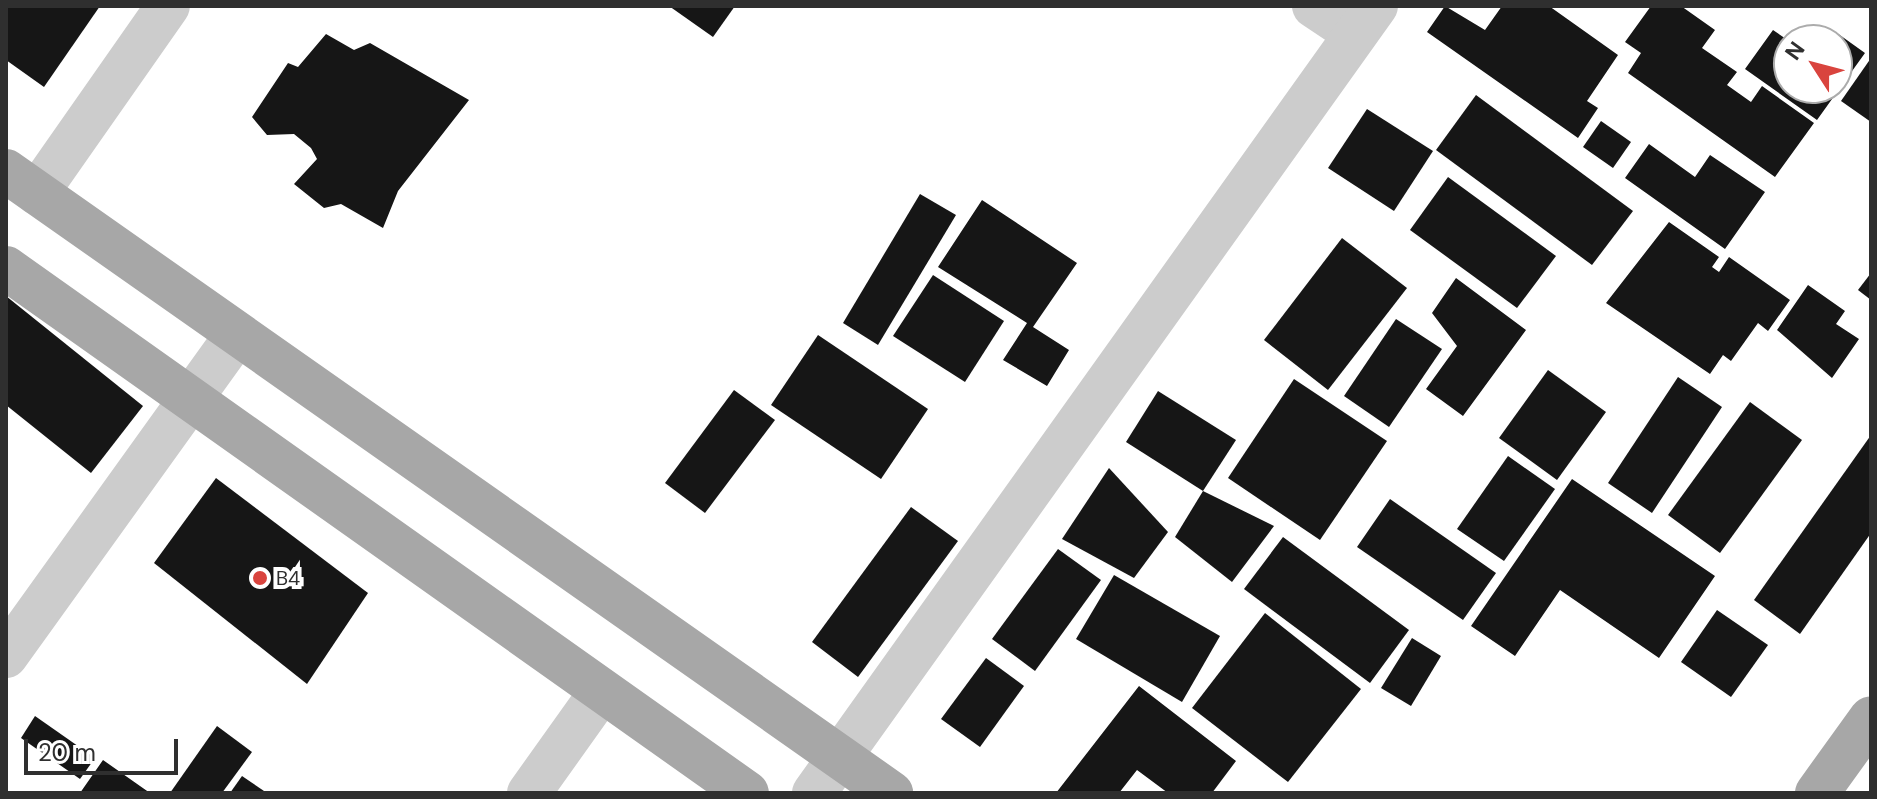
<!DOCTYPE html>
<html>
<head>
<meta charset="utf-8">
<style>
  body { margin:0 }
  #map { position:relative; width:1877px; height:799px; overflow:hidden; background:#fff; font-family:"DM Sans",sans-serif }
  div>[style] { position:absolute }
  .building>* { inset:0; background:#161616 }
  .minor>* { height:44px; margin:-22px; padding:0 22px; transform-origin:22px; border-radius:22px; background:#ccc }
  .major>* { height:44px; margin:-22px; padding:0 22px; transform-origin:22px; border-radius:22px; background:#a7a7a7 }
  .dots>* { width:22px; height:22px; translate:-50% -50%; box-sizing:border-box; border:4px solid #fff; border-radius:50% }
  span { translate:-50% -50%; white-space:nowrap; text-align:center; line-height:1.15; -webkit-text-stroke:8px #fff; paint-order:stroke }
  .poi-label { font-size:20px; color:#2f2f2f }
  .left { translate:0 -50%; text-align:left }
  .frame { position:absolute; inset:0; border:8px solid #2f2f2f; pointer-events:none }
  .north { position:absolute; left:1773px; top:24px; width:80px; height:80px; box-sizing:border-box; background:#fff; border:2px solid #acacac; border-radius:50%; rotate:306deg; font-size:22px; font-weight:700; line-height:32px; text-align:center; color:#2f2f2f }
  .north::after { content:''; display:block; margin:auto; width:28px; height:36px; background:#d9443e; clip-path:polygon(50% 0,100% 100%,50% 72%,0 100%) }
  .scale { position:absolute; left:24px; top:739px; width:154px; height:36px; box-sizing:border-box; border:4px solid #2f2f2f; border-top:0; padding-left:10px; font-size:24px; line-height:28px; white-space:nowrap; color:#2f2f2f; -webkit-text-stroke:6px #fff; paint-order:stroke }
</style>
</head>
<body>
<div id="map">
  <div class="building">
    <i style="clip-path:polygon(6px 6px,100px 6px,44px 87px,6px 60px)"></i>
    <i style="clip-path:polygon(669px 6px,735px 6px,713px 37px)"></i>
    <i style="clip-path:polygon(1445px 6px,1485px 30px,1502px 6px,1549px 6px,1618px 55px,1587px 101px,1598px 108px,1578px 138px,1427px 32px)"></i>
    <i style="clip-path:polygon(1651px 6px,1681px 6px,1715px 30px,1702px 48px,1737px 72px,1727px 85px,1751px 102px,1762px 86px,1814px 123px,1775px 177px,1628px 73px,1641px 53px,1625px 42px)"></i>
    <i style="clip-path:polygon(1773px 30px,1789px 41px,1789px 88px,1837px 88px,1837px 33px,1865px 53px,1817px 120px,1745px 69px)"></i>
    <i style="clip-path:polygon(326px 34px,354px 50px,370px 43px,469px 100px,398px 191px,383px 228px,341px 204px,324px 208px,294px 184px,317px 159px,311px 148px,294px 134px,267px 135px,252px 117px,288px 63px,298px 67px)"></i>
    <i style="clip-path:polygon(1871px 58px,1871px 122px,1841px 101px)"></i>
    <i style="clip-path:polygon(1476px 95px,1633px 211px,1592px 265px,1436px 150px)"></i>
    <i style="clip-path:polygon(1367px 109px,1433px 151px,1394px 211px,1328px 168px)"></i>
    <i style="clip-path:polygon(1601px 121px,1631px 142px,1613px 168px,1583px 147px)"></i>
    <i style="clip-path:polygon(1649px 144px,1695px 177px,1710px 155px,1765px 192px,1725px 249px,1625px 178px)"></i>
    <i style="clip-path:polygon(1448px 177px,1556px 256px,1517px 308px,1410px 230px)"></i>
    <i style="clip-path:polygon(920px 194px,956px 215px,878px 345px,843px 323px)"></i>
    <i style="clip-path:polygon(982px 200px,1077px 263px,1033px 327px,1069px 350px,1047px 386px,1003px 360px,1027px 323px,938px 267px)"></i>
    <i style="clip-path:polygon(1669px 222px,1719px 257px,1712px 267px,1719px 272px,1729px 257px,1790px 300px,1768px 331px,1758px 323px,1731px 361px,1723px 355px,1710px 374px,1606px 303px)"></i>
    <i style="clip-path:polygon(1342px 238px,1407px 288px,1328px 390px,1264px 340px)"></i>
    <i style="clip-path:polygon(1871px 273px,1871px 300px,1858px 290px)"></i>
    <i style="clip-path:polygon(933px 275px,1004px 321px,965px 382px,893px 336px)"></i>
    <i style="clip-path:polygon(1456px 278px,1526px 330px,1463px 416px,1426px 389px,1457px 346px,1432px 313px)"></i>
    <i style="clip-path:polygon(1808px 285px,1845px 311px,1836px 324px,1859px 339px,1832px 378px,1777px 330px)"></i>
    <i style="clip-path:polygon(6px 296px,143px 406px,91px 473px,6px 405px)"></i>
    <i style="clip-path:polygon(1396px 319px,1442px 349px,1389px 427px,1344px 396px)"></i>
    <i style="clip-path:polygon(818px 335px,928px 409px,881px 479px,771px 405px)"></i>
    <i style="clip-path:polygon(1548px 370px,1606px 412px,1557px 480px,1499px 438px)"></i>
    <i style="clip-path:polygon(1678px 377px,1722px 407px,1652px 513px,1608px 483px)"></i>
    <i style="clip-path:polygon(1294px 379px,1387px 441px,1320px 540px,1228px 478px)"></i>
    <i style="clip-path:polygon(734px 390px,775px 420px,705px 513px,665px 483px)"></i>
    <i style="clip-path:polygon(1158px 391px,1236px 440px,1203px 491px,1126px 442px)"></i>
    <i style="clip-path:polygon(1750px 402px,1802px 440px,1720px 553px,1668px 515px)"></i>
    <i style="clip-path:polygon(1871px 435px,1871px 533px,1800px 634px,1754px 600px)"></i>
    <i style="clip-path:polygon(1508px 456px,1555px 489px,1504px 561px,1457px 529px)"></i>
    <i style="clip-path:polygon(1109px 468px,1168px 532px,1134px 578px,1062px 539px)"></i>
    <i style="clip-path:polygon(216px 478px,368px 593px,307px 684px,154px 563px)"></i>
    <i style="clip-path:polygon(1572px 479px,1715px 576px,1659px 658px,1560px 590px,1515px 656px,1471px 626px)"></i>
    <i style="clip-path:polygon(1203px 491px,1274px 526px,1232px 582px,1175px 537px)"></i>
    <i style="clip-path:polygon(1390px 499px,1496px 573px,1463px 620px,1357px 547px)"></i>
    <i style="clip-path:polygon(911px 507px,958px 541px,858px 677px,812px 642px)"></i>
    <i style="clip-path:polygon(1283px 537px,1409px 630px,1370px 683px,1244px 589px)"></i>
    <i style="clip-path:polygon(1058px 549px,1101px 580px,1035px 671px,992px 639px)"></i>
    <i style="clip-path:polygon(1114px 575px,1220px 636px,1182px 702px,1076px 639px)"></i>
    <i style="clip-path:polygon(1717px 610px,1768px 645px,1731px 697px,1681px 662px)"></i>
    <i style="clip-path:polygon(1265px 613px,1361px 689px,1288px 782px,1192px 708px)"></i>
    <i style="clip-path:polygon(1412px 638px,1441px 656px,1411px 706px,1381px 688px)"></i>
    <i style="clip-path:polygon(986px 658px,1024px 686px,980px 747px,941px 719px)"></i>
    <i style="clip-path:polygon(1139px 686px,1236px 761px,1212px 793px,1168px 793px,1137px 770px,1119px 793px,1056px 793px)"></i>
    <i style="clip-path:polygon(35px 716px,95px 758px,80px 779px,21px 738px)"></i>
    <i style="clip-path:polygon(217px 726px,252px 752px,222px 793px,170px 793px)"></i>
    <i style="clip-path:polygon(103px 760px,140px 786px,150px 793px,80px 793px)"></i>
    <i style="clip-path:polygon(242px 776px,267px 793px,230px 793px)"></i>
  </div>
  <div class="minor">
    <i style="left:1314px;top:6px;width:50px;rotate:33.7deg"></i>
    <i style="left:37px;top:193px;width:228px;rotate:-55deg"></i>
    <i style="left:6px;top:656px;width:396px;rotate:-54.3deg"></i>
    <i style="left:529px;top:793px;width:124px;rotate:-54.5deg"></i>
    <i style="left:814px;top:793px;width:967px;rotate:-54.47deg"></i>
  </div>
  <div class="major">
    <i style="left:6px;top:171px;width:1082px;rotate:35.1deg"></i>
    <i style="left:6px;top:268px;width:908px;rotate:35.32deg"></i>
    <i style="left:1817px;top:793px;width:92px;rotate:-54.2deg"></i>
  </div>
  <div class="dots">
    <i style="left:260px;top:578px;background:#d9443e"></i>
  </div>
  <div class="poi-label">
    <span class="left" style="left:276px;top:578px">B4</span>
  </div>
  <div class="frame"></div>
  <div class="north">N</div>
  <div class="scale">20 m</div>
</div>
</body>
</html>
